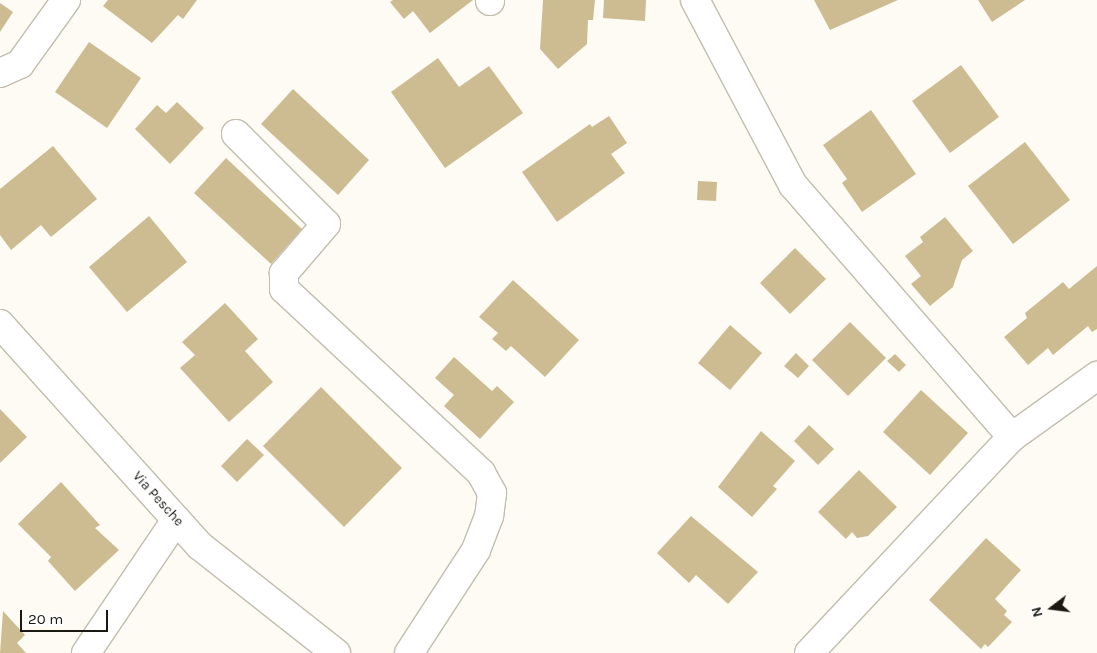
<!DOCTYPE html>
<html>
<head>
<meta charset="utf-8">
<style>
  body { margin:0 }
  #map { position:relative; width:1097px; height:653px; overflow:hidden; background:#fefbf5; font-family:Karla,sans-serif }
  div>[style] { position:absolute }
  .building>* { inset:0; background:#cdbc91 }
  .roads { filter:drop-shadow(1px 0 #c3bdae) drop-shadow(-1px 0 #c3bdae) drop-shadow(0 1px #c3bdae) drop-shadow(0 -1px #c3bdae) }
  .street>* { height:28px; margin:-14px; padding:0 14px; transform-origin:14px; border-radius:14px; background:#fff }
  .secondary>* { height:28px; margin:-14px; padding:0 14px; transform-origin:14px; border-radius:14px; background:#fff }
  span { translate:-50% -50%; white-space:nowrap; text-align:center; line-height:1.15; -webkit-text-stroke:4px #fff; paint-order:stroke }
  .street-label { font-size:14px; color:#1a1812 }
  .north { position:absolute; left:1027px; top:583px; width:50px; height:50px; -webkit-text-stroke:4px #fff; paint-order:stroke; rotate:255deg; font-size:14px; font-weight:700; line-height:20px; text-align:center; color:#1a1812 }
  .north::after { content:''; display:block; margin:auto; width:18px; height:22px; background:#1a1812; clip-path:polygon(50% 0,100% 100%,50% 72%,0 100%) }
  .scale { position:absolute; left:20px; top:610px; width:88px; height:22px; box-sizing:border-box; border:2px solid #1a1812; border-top:0; padding-left:6px; font-size:15px; line-height:18px; white-space:nowrap; color:#1a1812; -webkit-text-stroke:4px #fff; paint-order:stroke }
</style>
</head>
<body>
<div id="map">
  <div class="building">
    <i style="clip-path:polygon(108px 0,197px 0,183px 19px,178px 15px,152px 43px,103px 6px)"></i>
    <i style="clip-path:polygon(393px 0,473px 0,430px 33px,413px 11px,404px 19px,390px 2px)"></i>
    <i style="clip-path:polygon(543px 0,595px 0,593px 20px,588px 20px,587px 44px,558px 69px,540px 49px)"></i>
    <i style="clip-path:polygon(604px 0,646px 0,645px 21px,603px 18px)"></i>
    <i style="clip-path:polygon(814px 0,898px 0,830px 30px)"></i>
    <i style="clip-path:polygon(978px 0,1025px 0,992px 22px)"></i>
    <i style="clip-path:polygon(0 3px,13px 12px,0 32px)"></i>
    <i style="clip-path:polygon(89px 42px,141px 78px,107px 128px,55px 92px)"></i>
    <i style="clip-path:polygon(438px 58px,459px 87px,489px 66px,523px 113px,445px 168px,391px 92px)"></i>
    <i style="clip-path:polygon(961px 65px,999px 117px,950px 153px,912px 101px)"></i>
    <i style="clip-path:polygon(293px 89px,369px 160px,338px 195px,261px 124px)"></i>
    <i style="clip-path:polygon(177px 102px,204px 128px,170px 164px,135px 129px,157px 105px,166px 113px)"></i>
    <i style="clip-path:polygon(871px 110px,916px 174px,862px 212px,842px 183px,847px 179px,823px 145px)"></i>
    <i style="clip-path:polygon(609px 116px,627px 143px,611px 154px,625px 173px,557px 222px,522px 172px,590px 124px,592px 127px)"></i>
    <i style="clip-path:polygon(1025px 142px,1070px 200px,1013px 244px,968px 186px)"></i>
    <i style="clip-path:polygon(53px 146px,97px 199px,51px 237px,41px 225px,11px 250px,0 235px,0 189px)"></i>
    <i style="clip-path:polygon(226px 158px,302px 229px,271px 264px,194px 193px)"></i>
    <i style="clip-path:polygon(698px 181px,717px 182px,716px 201px,697px 200px)"></i>
    <i style="clip-path:polygon(149px 216px,187px 262px,127px 312px,89px 267px)"></i>
    <i style="clip-path:polygon(945px 217px,973px 251px,962px 260px,953px 287px,930px 306px,911px 284px,921px 276px,905px 256px,923px 242px,920px 237px)"></i>
    <i style="clip-path:polygon(795px 248px,826px 279px,790px 314px,760px 283px)"></i>
    <i style="clip-path:polygon(1097px 266px,1097px 329px,1092px 332px,1088px 326px,1053px 355px,1048px 348px,1028px 365px,1004px 337px,1027px 318px,1025px 313px,1063px 282px,1069px 289px)"></i>
    <i style="clip-path:polygon(513px 280px,579px 340px,545px 377px,511px 346px,506px 351px,492px 339px,498px 333px,479px 317px)"></i>
    <i style="clip-path:polygon(225px 303px,258px 339px,245px 351px,273px 382px,229px 422px,180px 368px,195px 355px,182px 342px)"></i>
    <i style="clip-path:polygon(850px 322px,886px 358px,848px 396px,812px 360px)"></i>
    <i style="clip-path:polygon(730px 325px,762px 353px,730px 390px,698px 363px)"></i>
    <i style="clip-path:polygon(796px 353px,809px 366px,798px 378px,784px 366px)"></i>
    <i style="clip-path:polygon(895px 354px,906px 365px,899px 372px,887px 361px)"></i>
    <i style="clip-path:polygon(454px 357px,492px 391px,497px 386px,514px 402px,480px 439px,444px 406px,454px 395px,435px 378px)"></i>
    <i style="clip-path:polygon(321px 387px,402px 468px,344px 527px,263px 446px)"></i>
    <i style="clip-path:polygon(921px 390px,968px 433px,930px 475px,883px 432px)"></i>
    <i style="clip-path:polygon(0 409px,27px 437px,0 463px)"></i>
    <i style="clip-path:polygon(809px 425px,834px 449px,818px 465px,794px 441px)"></i>
    <i style="clip-path:polygon(761px 431px,795px 461px,773px 486px,777px 489px,752px 517px,718px 487px)"></i>
    <i style="clip-path:polygon(247px 439px,264px 455px,237px 482px,221px 466px)"></i>
    <i style="clip-path:polygon(859px 470px,897px 507px,868px 536px,857px 538px,852px 532px,846px 539px,818px 512px)"></i>
    <i style="clip-path:polygon(61px 482px,100px 525px,95px 528px,119px 550px,75px 591px,48px 561px,51px 557px,18px 524px)"></i>
    <i style="clip-path:polygon(691px 516px,758px 572px,728px 604px,696px 575px,689px 583px,657px 553px)"></i>
    <i style="clip-path:polygon(986px 538px,1021px 570px,995px 599px,1007px 611px,1004px 615px,1012px 622px,988px 647px,985px 644px,981px 649px,929px 600px)"></i>
    <i style="clip-path:polygon(3px 611px,25px 635px,17px 643px,26px 653px,0 653px)"></i>
  </div>
  <div class="roads">
    <div class="street">
      <i style="left:695px;top:0;width:209px;rotate:62.1deg"></i>
      <i style="left:793px;top:185px;width:334px;rotate:49deg"></i>
      <i style="left:490px;top:1px;width:1px;rotate:-90deg"></i>
      <i style="left:0;top:73px;width:22px;rotate:-24deg"></i>
      <i style="left:20px;top:64px;width:79px;rotate:-54.3deg"></i>
      <i style="left:236px;top:134px;width:127px;rotate:45deg"></i>
      <i style="left:326px;top:224px;width:65px;rotate:130.6deg"></i>
      <i style="left:284px;top:273px;width:16px;rotate:90deg"></i>
      <i style="left:284px;top:289px;width:270px;rotate:43deg"></i>
      <i style="left:481px;top:473px;width:23px;rotate:61deg"></i>
      <i style="left:492px;top:493px;width:23px;rotate:97deg"></i>
      <i style="left:489px;top:516px;width:36px;rotate:111deg"></i>
      <i style="left:476px;top:550px;width:123px;rotate:123deg"></i>
      <i style="left:86px;top:653px;width:161px;rotate:-55.9deg"></i>
      <i style="left:809px;top:653px;width:296px;rotate:-46.8deg"></i>
      <i style="left:1012px;top:437px;width:105px;rotate:-35.7deg"></i>
    </div>
    <div class="secondary">
      <i style="left:0;top:324px;width:299px;rotate:48deg"></i>
      <i style="left:200px;top:546px;width:173px;rotate:38.2deg"></i>
    </div>
  </div>
  <div class="street-label">
    <span style="left:158px;top:499px;rotate:48deg">Via Pesche</span>
  </div>
  <div class="north">N</div>
  <div class="scale">20 m</div>
</div>
</body>
</html>
